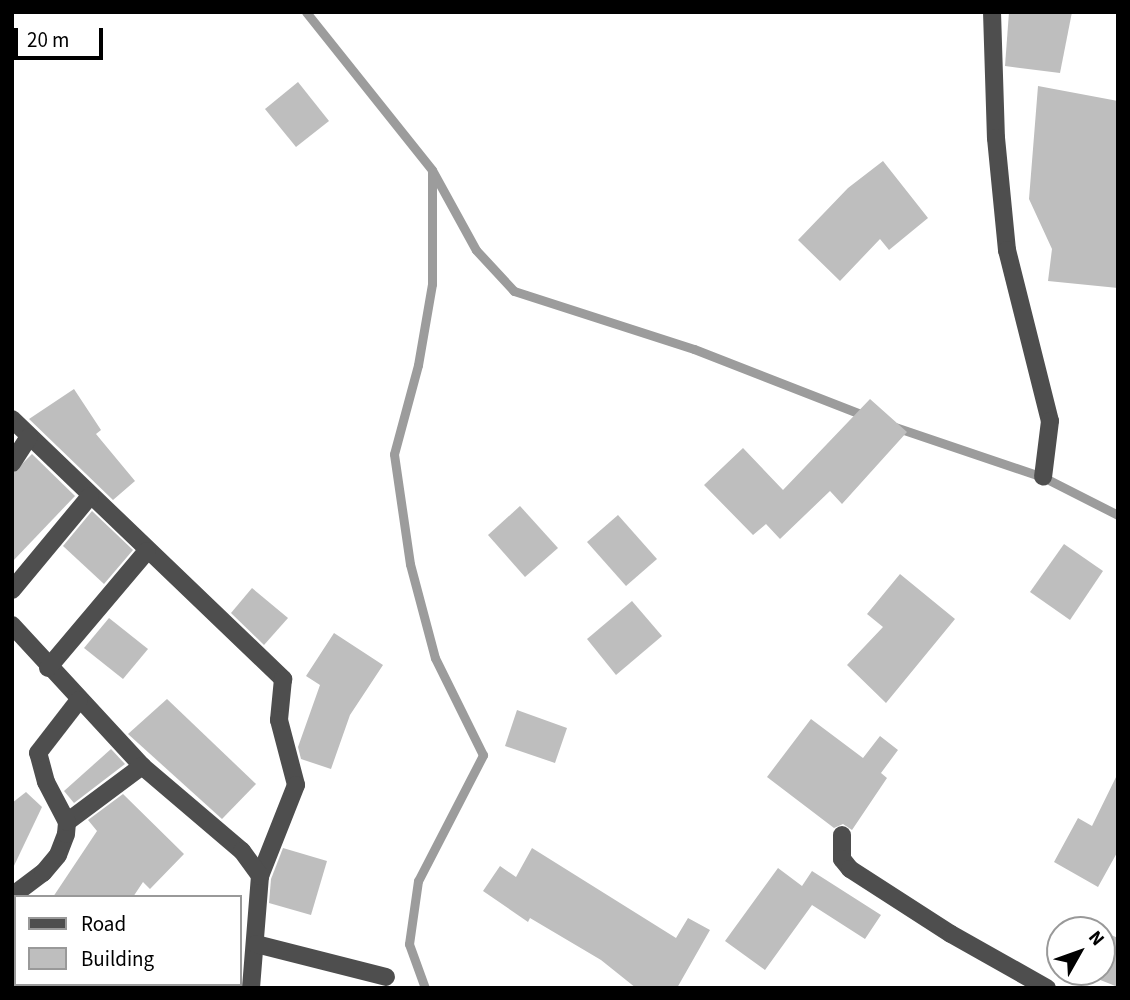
<!DOCTYPE html>
<html>
<head>
<meta charset="utf-8">
<style>
  body { margin:0 }
  #map { position:relative; width:1130px; height:1000px; overflow:hidden; background:#fff; font-family:"Source Sans 3",sans-serif }
  div>[style] { position:absolute }
  .stream>* { height:9px; margin:-4.5px; padding:0 4.5px; transform-origin:4.5px; border-radius:4.5px; background:#9c9c9c }
  .building>* { inset:0; background:#bebebe }
  .minor>* { height:18px; margin:-9px; padding:0 9px; transform-origin:9px; border-radius:9px; background:#4e4e4e }
  span { translate:-50% -50%; white-space:nowrap; text-align:center; line-height:1.15; -webkit-text-stroke:6px #fff; paint-order:stroke }
  .frame { position:absolute; inset:0; border:14px solid #000; pointer-events:none }
  .legend { position:absolute; left:14px; top:895px; width:228px; height:91px; box-sizing:border-box; background:#fff; border:2px solid #999; margin:0; padding:9px 12px; list-style:none; font-size:21px; color:#000 }
  .legend li { display:flex; align-items:center; gap:14px; height:35px }
  .legend b { width:35px; border:2px solid #999 }
  .north { position:absolute; left:1046px; top:916px; width:70px; height:70px; box-sizing:border-box; background:#fff; border:2px solid #999; border-radius:50%; rotate:50deg; font-size:19px; font-weight:700; line-height:28px; text-align:center; color:#000 }
  .north::after { content:''; display:block; margin:auto; width:24px; height:32px; background:#000; clip-path:polygon(50% 0,100% 100%,50% 72%,0 100%) }
  .scale { position:absolute; left:14px; top:28px; width:89px; height:32px; box-sizing:border-box; border:4px solid #000; border-top:0; padding-left:9px; font-size:21px; line-height:24px; white-space:nowrap; color:#000; -webkit-text-stroke:5px #fff; paint-order:stroke }
</style>
</head>
<body>
<div id="map">
  <div class="stream">
    <i style="left:306px;top:12px;width:202px;rotate:51.4deg"></i>
    <i style="left:432px;top:170px;width:91px;rotate:61.2deg"></i>
    <i style="left:476px;top:250px;width:56px;rotate:47.2deg"></i>
    <i style="left:514px;top:291px;width:189px;rotate:17.9deg"></i>
    <i style="left:694px;top:349px;width:185px;rotate:21.3deg"></i>
    <i style="left:895px;top:427px;width:156px;rotate:18.7deg"></i>
    <i style="left:1043px;top:477px;width:84px;rotate:26.9deg"></i>
    <i style="left:425px;top:988px;width:47px;rotate:-110deg"></i>
    <i style="left:409px;top:944px;width:64px;rotate:-81.9deg"></i>
    <i style="left:418px;top:881px;width:142px;rotate:-62.7deg"></i>
    <i style="left:483px;top:755px;width:108px;rotate:-116.3deg"></i>
    <i style="left:435px;top:658px;width:97px;rotate:-104.9deg"></i>
    <i style="left:410px;top:564px;width:111px;rotate:-98.3deg"></i>
    <i style="left:394px;top:454px;width:92px;rotate:-74.9deg"></i>
    <i style="left:418px;top:365px;width:82px;rotate:-80.2deg"></i>
    <i style="left:432px;top:284px;width:112px;rotate:-90deg"></i>
  </div>
  <div class="building">
    <i style="clip-path:polygon(1009px 12px,1072px 12px,1060px 73px,1005px 66px)"></i>
    <i style="clip-path:polygon(298px 82px,329px 121px,296px 147px,265px 109px)"></i>
    <i style="clip-path:polygon(1038px 86px,1118px 101px,1118px 288px,1048px 281px,1052px 249px,1029px 199px)"></i>
    <i style="clip-path:polygon(883px 161px,928px 218px,889px 250px,880px 239px,840px 281px,798px 240px,848px 188px)"></i>
    <i style="clip-path:polygon(74px 389px,101px 430px,96px 434px,135px 481px,113px 500px,29px 419px)"></i>
    <i style="clip-path:polygon(870px 399px,907px 432px,842px 504px,830px 491px,780px 539px,766px 524px,753px 535px,704px 485px,743px 448px,783px 490px)"></i>
    <i style="clip-path:polygon(32px 454px,75px 496px,12px 562px,12px 474px)"></i>
    <i style="clip-path:polygon(520px 506px,558px 548px,525px 577px,488px 535px)"></i>
    <i style="clip-path:polygon(92px 511px,133px 550px,104px 584px,63px 546px)"></i>
    <i style="clip-path:polygon(618px 515px,657px 559px,626px 586px,587px 542px)"></i>
    <i style="clip-path:polygon(1064px 544px,1103px 571px,1070px 620px,1030px 592px)"></i>
    <i style="clip-path:polygon(900px 574px,955px 619px,886px 703px,847px 665px,883px 627px,867px 614px)"></i>
    <i style="clip-path:polygon(252px 588px,288px 618px,264px 645px,231px 613px)"></i>
    <i style="clip-path:polygon(632px 601px,662px 636px,616px 675px,587px 639px)"></i>
    <i style="clip-path:polygon(109px 618px,148px 649px,123px 679px,84px 648px)"></i>
    <i style="clip-path:polygon(334px 633px,383px 665px,350px 715px,331px 769px,301px 759px,298px 747px,320px 685px,306px 676px)"></i>
    <i style="clip-path:polygon(167px 699px,256px 784px,222px 819px,128px 734px)"></i>
    <i style="clip-path:polygon(517px 710px,567px 728px,555px 763px,505px 746px)"></i>
    <i style="clip-path:polygon(811px 719px,863px 758px,880px 736px,898px 750px,881px 773px,887px 778px,852px 830px,843px 824px,834px 828px,767px 777px)"></i>
    <i style="clip-path:polygon(111px 749px,125px 764px,74px 803px,64px 791px)"></i>
    <i style="clip-path:polygon(1118px 773px,1118px 851px,1098px 887px,1054px 862px,1078px 818px,1092px 826px)"></i>
    <i style="clip-path:polygon(26px 792px,42px 807px,12px 870px,12px 803px)"></i>
    <i style="clip-path:polygon(123px 794px,184px 854px,150px 889px,143px 882px,133px 897px,53px 897px,97px 831px,88px 820px)"></i>
    <i style="clip-path:polygon(283px 848px,327px 861px,311px 915px,269px 903px,271px 879px)"></i>
    <i style="clip-path:polygon(532px 848px,676px 938px,688px 918px,710px 930px,677px 988px,636px 988px,601px 960px,530px 918px,528px 922px,483px 891px,500px 866px,516px 877px)"></i>
    <i style="clip-path:polygon(778px 868px,802px 886px,812px 871px,881px 915px,865px 939px,812px 905px,765px 970px,725px 941px)"></i>
    <i style="clip-path:polygon(1102px 931px,1118px 938px,1118px 987px,1080px 972px,1102px 972px)"></i>
  </div>
  <div class="minor">
    <i style="left:992px;top:12px;width:126px;rotate:88.2deg"></i>
    <i style="left:996px;top:138px;width:113px;rotate:84.4deg"></i>
    <i style="left:1007px;top:250px;width:176px;rotate:75.9deg"></i>
    <i style="left:1050px;top:421px;width:56px;rotate:97.1deg"></i>
    <i style="left:12px;top:419px;width:376px;rotate:43.8deg"></i>
    <i style="left:283px;top:679px;width:41px;rotate:95.6deg"></i>
    <i style="left:279px;top:720px;width:67px;rotate:75.3deg"></i>
    <i style="left:296px;top:785px;width:98px;rotate:111.6deg"></i>
    <i style="left:260px;top:876px;width:112px;rotate:94.6deg"></i>
    <i style="left:12px;top:463px;width:31px;rotate:-57deg"></i>
    <i style="left:12px;top:590px;width:122px;rotate:-50.3deg"></i>
    <i style="left:12px;top:625px;width:192px;rotate:47.3deg"></i>
    <i style="left:142px;top:766px;width:131px;rotate:40.4deg"></i>
    <i style="left:242px;top:851px;width:31px;rotate:54deg"></i>
    <i style="left:48px;top:668px;width:153px;rotate:-49.8deg"></i>
    <i style="left:67px;top:822px;width:94px;rotate:-36.7deg"></i>
    <i style="left:842px;top:835px;width:24px;rotate:90deg"></i>
    <i style="left:842px;top:859px;width:13px;rotate:51deg"></i>
    <i style="left:850px;top:869px;width:120px;rotate:32.8deg"></i>
    <i style="left:951px;top:934px;width:110px;rotate:29.4deg"></i>
    <i style="left:12px;top:896px;width:39px;rotate:-37deg"></i>
    <i style="left:43px;top:873px;width:23px;rotate:-50deg"></i>
    <i style="left:58px;top:855px;width:22px;rotate:-69deg"></i>
    <i style="left:66px;top:834px;width:12px;rotate:-85deg"></i>
    <i style="left:67px;top:822px;width:45px;rotate:-117.7deg"></i>
    <i style="left:46px;top:782px;width:30px;rotate:-105deg"></i>
    <i style="left:38px;top:753px;width:67px;rotate:-52.3deg"></i>
    <i style="left:256px;top:944px;width:134px;rotate:14.2deg"></i>
  </div>
  <div class="frame"></div>
  <ul class="legend">
  <li><b style="height:9px;background:#4e4e4e"></b>Road</li>
  <li><b style="height:19px;background:#bebebe"></b>Building</li>
  </ul>
  <div class="north">N</div>
  <div class="scale">20 m</div>
</div>
</body>
</html>
